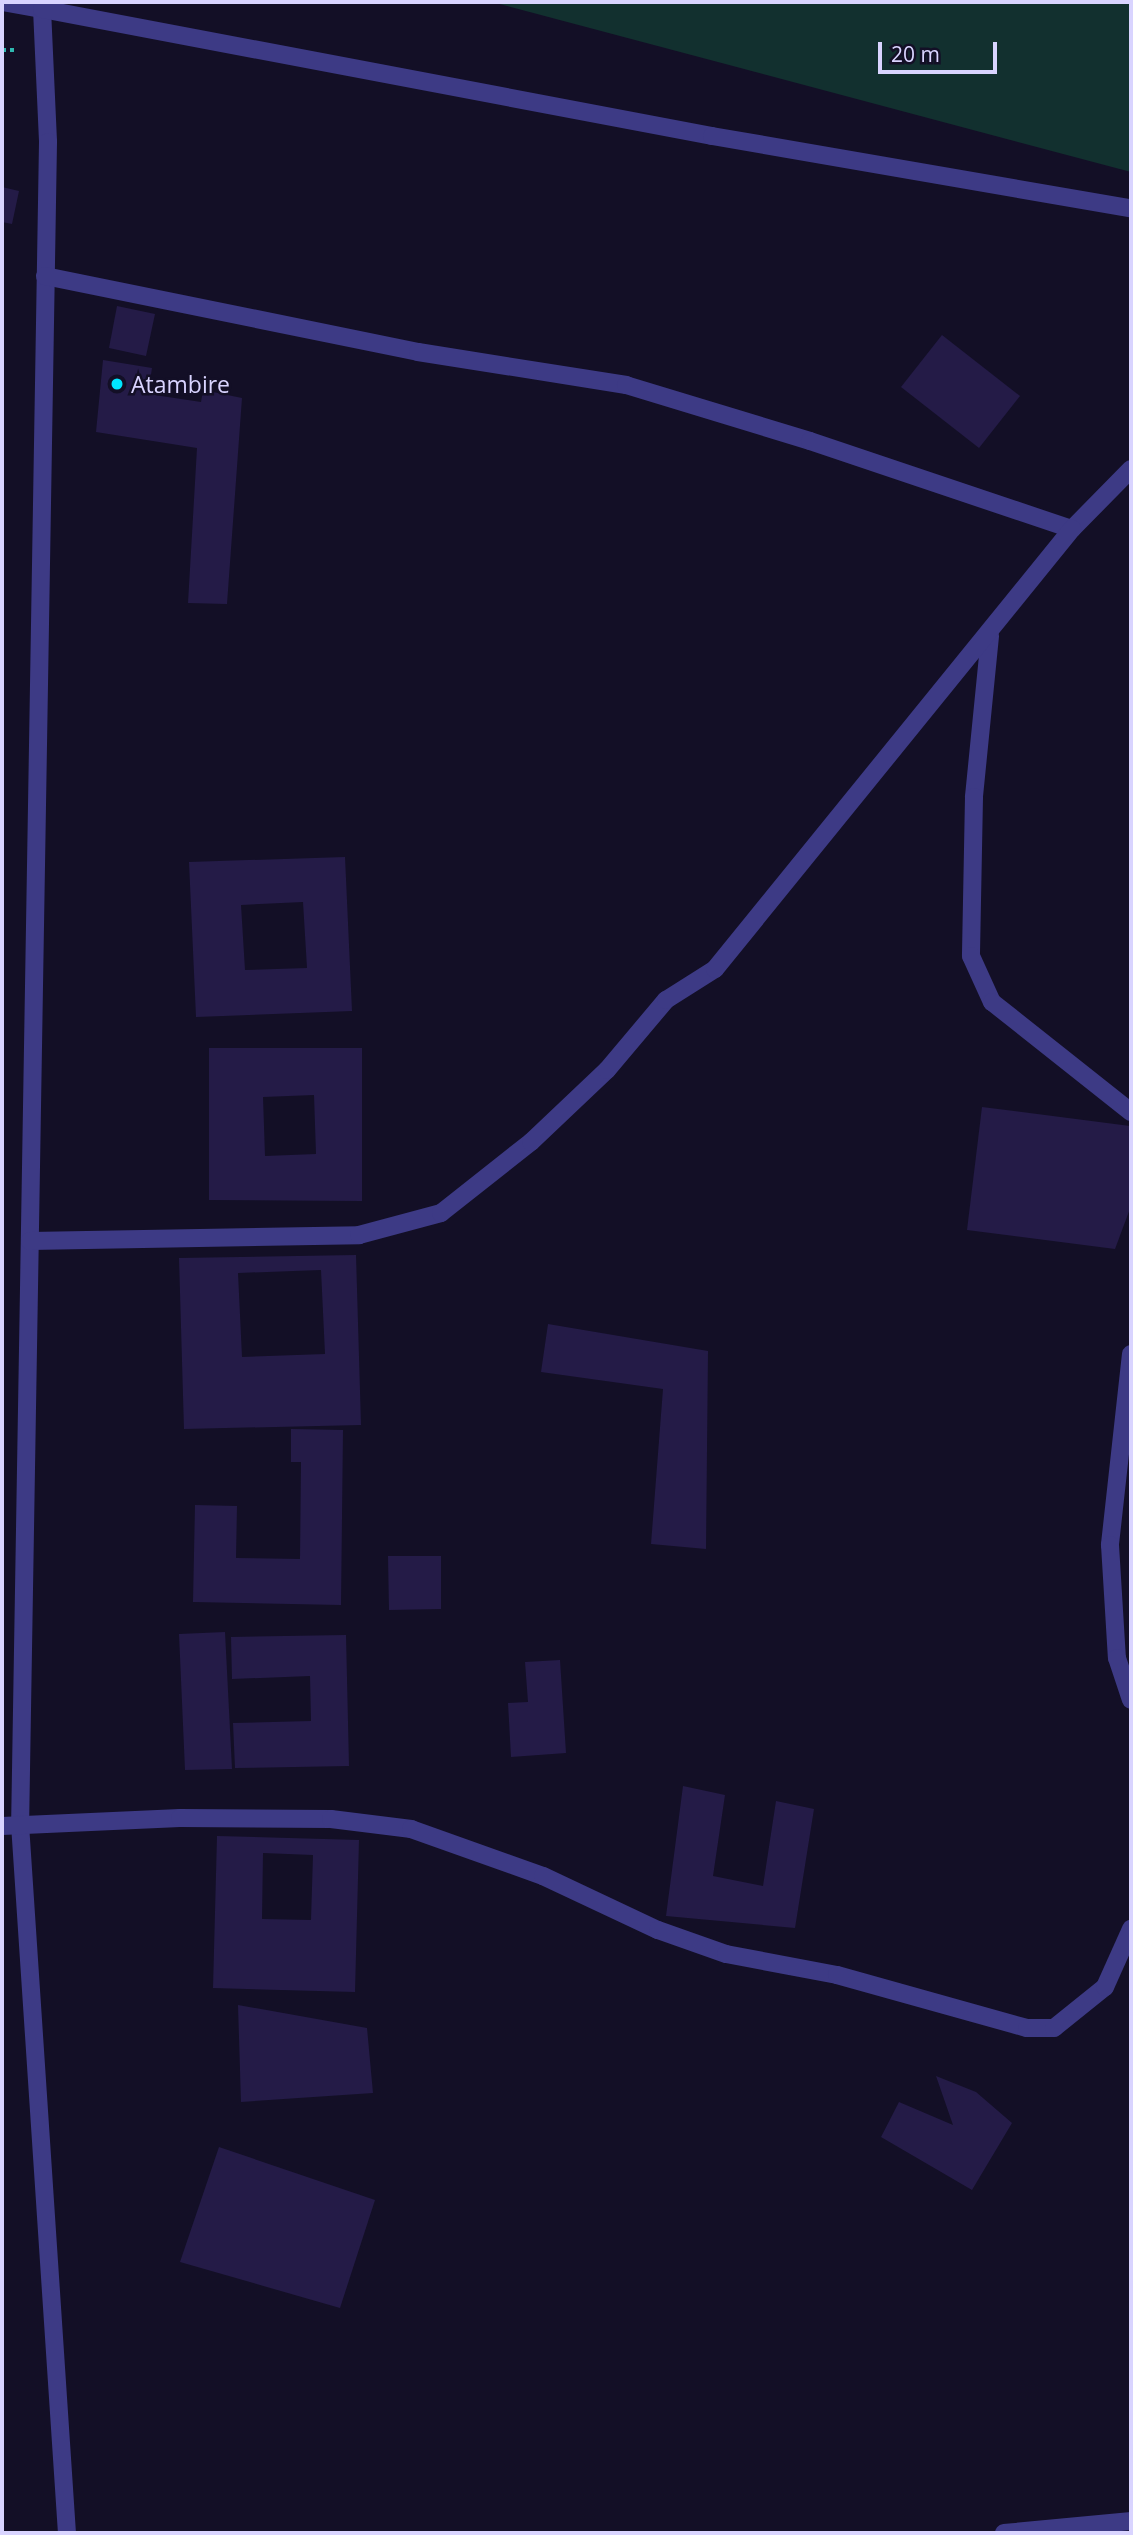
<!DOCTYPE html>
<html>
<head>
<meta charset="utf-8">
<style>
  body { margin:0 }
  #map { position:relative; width:1133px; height:2535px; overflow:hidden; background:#130f26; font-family:"Open Sans",sans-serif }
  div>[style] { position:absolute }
  .green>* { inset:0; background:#12302f }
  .building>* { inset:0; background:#241b47 }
  .path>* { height:4.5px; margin-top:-2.25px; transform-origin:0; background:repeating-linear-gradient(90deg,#2fb8b0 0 3.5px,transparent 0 8.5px) }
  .minor>* { height:18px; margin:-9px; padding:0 9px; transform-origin:9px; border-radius:9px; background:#3d3a85 }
  .dots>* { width:19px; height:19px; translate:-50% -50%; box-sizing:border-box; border:4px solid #130f26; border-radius:50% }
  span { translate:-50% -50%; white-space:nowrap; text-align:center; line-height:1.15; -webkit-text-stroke:5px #130f26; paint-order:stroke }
  .poi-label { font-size:23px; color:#d9d4ff }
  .left { translate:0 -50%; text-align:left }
  .frame { position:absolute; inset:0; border:4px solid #d9d4ff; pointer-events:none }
  .scale { position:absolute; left:878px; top:42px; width:119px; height:32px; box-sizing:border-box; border:4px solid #d9d4ff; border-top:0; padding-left:9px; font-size:21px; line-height:24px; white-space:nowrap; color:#d9d4ff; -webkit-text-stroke:5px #130f26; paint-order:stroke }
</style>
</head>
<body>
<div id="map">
  <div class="green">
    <i style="clip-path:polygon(492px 2px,1131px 2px,1131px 172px)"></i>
  </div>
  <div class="building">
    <i style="clip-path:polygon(2px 187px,19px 191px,12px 224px,2px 222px)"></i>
    <i style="clip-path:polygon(117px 306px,155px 314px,146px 356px,109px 348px)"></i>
    <i style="clip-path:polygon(942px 335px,1020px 396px,979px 448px,901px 387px)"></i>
    <i style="clip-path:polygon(103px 360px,152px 368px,148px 394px,201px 402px,203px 390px,242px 398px,227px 604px,188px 603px,197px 448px,96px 432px)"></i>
    <i style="clip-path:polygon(evenodd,345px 857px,352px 1011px,196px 1017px,189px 862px,345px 857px,303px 902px,307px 968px,245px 970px,241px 905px,303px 902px)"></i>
    <i style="clip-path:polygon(evenodd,209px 1048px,362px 1048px,362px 1201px,209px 1200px,209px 1048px,314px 1095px,316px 1154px,265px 1156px,263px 1097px,314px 1095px)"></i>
    <i style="clip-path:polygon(982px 1107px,1130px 1126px,1131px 1206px,1115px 1249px,967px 1230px)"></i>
    <i style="clip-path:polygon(evenodd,356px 1255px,361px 1425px,184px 1429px,179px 1258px,356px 1255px,321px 1270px,325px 1354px,242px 1357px,238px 1273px,321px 1270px)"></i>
    <i style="clip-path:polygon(548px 1324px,708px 1351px,706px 1549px,651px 1544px,663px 1389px,541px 1372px)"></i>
    <i style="clip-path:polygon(291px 1429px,343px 1430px,341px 1605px,193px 1602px,195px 1505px,237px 1506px,236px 1558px,300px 1559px,301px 1462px,291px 1462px)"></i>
    <i style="clip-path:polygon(388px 1556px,441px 1556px,441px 1609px,389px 1610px)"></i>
    <i style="clip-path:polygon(225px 1632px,232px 1769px,185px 1770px,179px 1634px)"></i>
    <i style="clip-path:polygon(346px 1635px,349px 1766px,235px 1768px,233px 1723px,311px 1721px,310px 1676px,232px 1679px,231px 1637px)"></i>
    <i style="clip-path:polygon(560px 1660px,566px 1753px,511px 1757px,508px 1703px,528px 1702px,525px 1662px)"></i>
    <i style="clip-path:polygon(683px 1786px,725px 1795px,713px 1876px,763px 1886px,776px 1801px,814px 1809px,795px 1928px,666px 1916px)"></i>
    <i style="clip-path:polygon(evenodd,217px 1836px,359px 1840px,355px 1992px,213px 1988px,217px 1836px,263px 1853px,313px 1855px,311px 1920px,262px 1919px,263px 1853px)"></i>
    <i style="clip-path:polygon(238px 2005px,367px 2028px,373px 2093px,241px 2102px)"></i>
    <i style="clip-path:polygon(936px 2076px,976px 2092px,1012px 2123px,972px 2190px,881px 2137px,899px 2102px,953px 2125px)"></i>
    <i style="clip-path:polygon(219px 2147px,375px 2200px,340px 2308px,180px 2262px)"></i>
  </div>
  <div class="path">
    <i style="left:2px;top:50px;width:13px"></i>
  </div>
  <div class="minor">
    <i style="left:2px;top:2px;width:41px;rotate:9.9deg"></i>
    <i style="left:42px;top:9px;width:133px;rotate:87.4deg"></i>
    <i style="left:48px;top:142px;width:1682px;rotate:90.95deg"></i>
    <i style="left:20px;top:1824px;width:711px;rotate:86.21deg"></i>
    <i style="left:42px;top:9px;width:682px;rotate:10.73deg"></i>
    <i style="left:712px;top:136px;width:425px;rotate:9.8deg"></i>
    <i style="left:45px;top:276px;width:381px;rotate:11.5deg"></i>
    <i style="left:418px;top:352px;width:211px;rotate:9deg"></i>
    <i style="left:626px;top:385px;width:192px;rotate:16.9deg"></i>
    <i style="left:810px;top:441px;width:276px;rotate:18.6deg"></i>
    <i style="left:1072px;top:529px;width:84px;rotate:-45.5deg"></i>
    <i style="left:990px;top:636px;width:162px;rotate:95.7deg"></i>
    <i style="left:974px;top:797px;width:159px;rotate:91.1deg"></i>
    <i style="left:971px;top:956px;width:51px;rotate:65.5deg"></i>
    <i style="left:992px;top:1002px;width:177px;rotate:38.4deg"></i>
    <i style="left:30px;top:1241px;width:329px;rotate:-1deg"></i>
    <i style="left:359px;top:1235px;width:85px;rotate:-15deg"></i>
    <i style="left:441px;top:1213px;width:115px;rotate:-38.3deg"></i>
    <i style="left:531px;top:1142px;width:105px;rotate:-43.5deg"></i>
    <i style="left:607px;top:1070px;width:92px;rotate:-49.9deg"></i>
    <i style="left:666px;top:1000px;width:58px;rotate:-32.3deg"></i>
    <i style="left:715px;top:969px;width:567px;rotate:-50.95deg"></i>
    <i style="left:1131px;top:1354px;width:192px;rotate:96.3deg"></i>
    <i style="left:1110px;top:1545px;width:113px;rotate:86.5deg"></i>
    <i style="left:1117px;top:1658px;width:44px;rotate:71.6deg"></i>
    <i style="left:2px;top:1826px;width:178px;rotate:-2.6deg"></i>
    <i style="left:180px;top:1818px;width:151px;rotate:0.4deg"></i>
    <i style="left:331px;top:1819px;width:81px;rotate:7.1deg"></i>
    <i style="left:411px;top:1829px;width:140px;rotate:19.6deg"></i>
    <i style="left:543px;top:1876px;width:127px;rotate:25.2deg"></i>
    <i style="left:658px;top:1930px;width:72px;rotate:19.4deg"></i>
    <i style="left:726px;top:1954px;width:113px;rotate:10.7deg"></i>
    <i style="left:837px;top:1975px;width:197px;rotate:15.6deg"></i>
    <i style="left:1027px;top:2028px;width:27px"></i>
    <i style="left:1054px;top:2028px;width:65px;rotate:-38.8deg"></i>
    <i style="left:1105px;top:1987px;width:64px;rotate:-65.9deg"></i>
    <i style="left:1004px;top:2533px;width:128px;rotate:-5.4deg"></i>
  </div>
  <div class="dots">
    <i style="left:117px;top:384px;background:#00e5ff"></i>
  </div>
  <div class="poi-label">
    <span class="left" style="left:131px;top:384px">Atambire</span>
  </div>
  <div class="frame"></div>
  <div class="scale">20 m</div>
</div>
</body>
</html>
